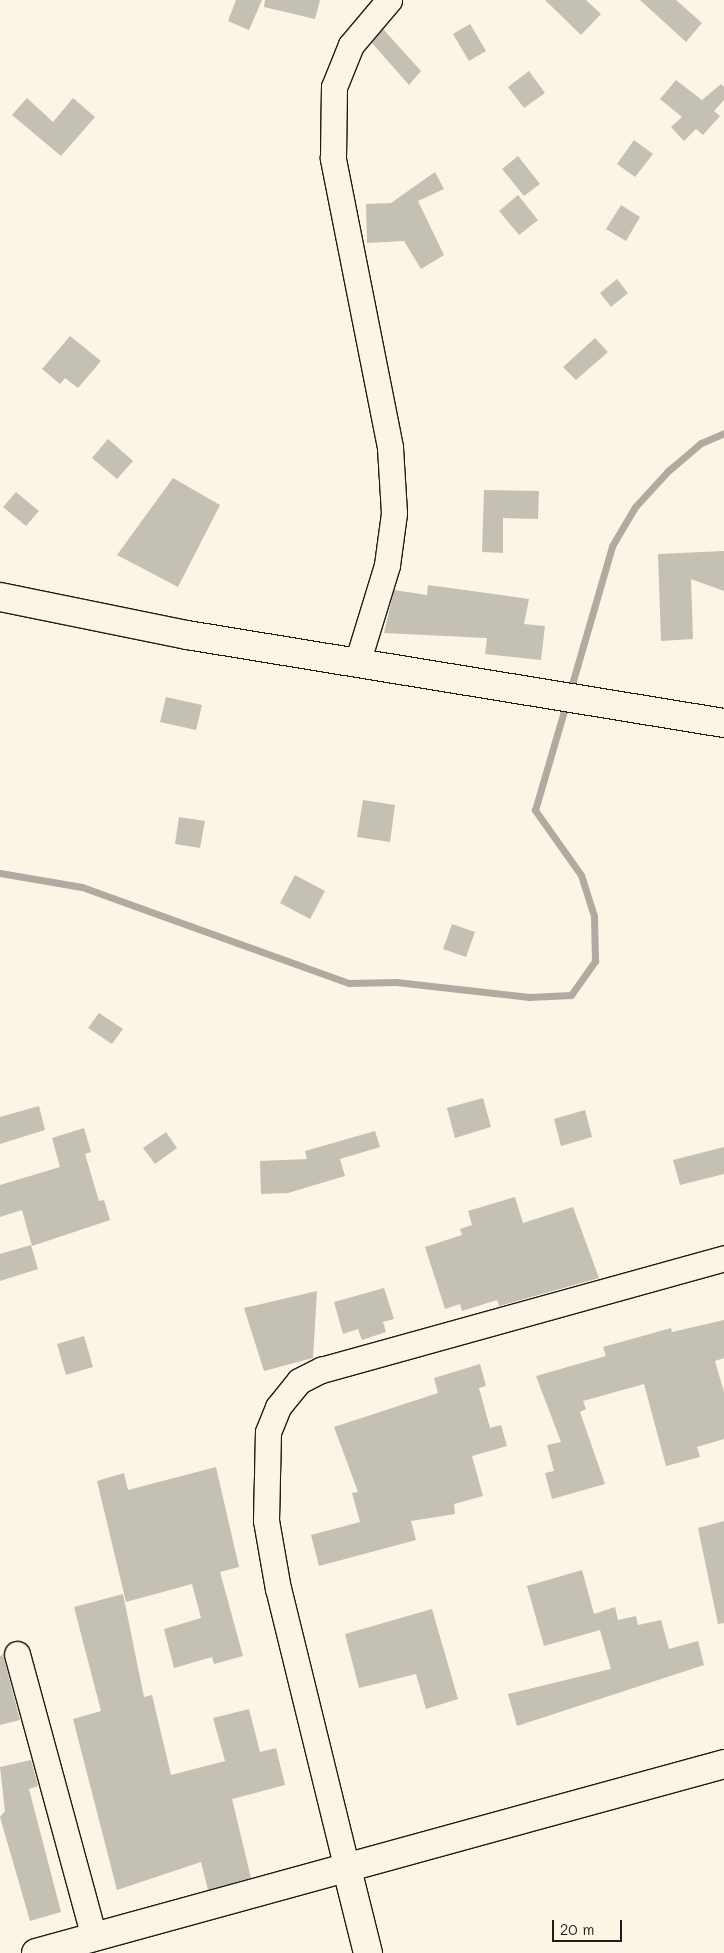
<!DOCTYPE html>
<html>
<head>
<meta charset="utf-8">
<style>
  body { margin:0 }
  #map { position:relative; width:724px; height:1953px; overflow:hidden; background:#fcf5e5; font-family:Mali,sans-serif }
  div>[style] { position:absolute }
  .stream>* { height:7px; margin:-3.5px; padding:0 3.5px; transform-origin:3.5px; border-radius:3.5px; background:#b0aba1 }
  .building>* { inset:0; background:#c4c0b3 }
  .roads { filter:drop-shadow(1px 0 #1c1c1c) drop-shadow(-1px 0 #1c1c1c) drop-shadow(0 1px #1c1c1c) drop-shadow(0 -1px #1c1c1c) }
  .street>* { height:25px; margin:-12.5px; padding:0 12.5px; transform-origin:12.5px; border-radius:12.5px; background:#fcf5e5 }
  .secondary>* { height:28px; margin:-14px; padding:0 14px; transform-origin:14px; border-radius:14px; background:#fcf5e5 }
  .primary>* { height:28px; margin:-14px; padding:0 14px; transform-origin:14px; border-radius:14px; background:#fcf5e5 }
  span { translate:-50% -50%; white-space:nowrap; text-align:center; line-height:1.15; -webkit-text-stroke:4px #fcf5e5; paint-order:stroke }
  .scale { position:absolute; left:552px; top:1920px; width:70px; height:22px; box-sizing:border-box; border:2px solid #1c1c1c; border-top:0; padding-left:6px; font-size:15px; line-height:18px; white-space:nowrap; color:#1c1c1c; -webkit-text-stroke:4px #fcf5e5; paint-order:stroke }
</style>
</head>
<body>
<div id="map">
  <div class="stream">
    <i style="left:570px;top:691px;width:151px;rotate:-73.8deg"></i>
    <i style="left:612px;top:546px;width:45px;rotate:-59.5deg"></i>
    <i style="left:635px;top:507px;width:49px;rotate:-47.5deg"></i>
    <i style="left:668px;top:471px;width:43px;rotate:-40.3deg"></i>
    <i style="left:701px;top:443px;width:25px;rotate:-23deg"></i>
    <i style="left:0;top:873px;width:83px;rotate:9.7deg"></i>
    <i style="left:82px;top:887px;width:284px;rotate:19.8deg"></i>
    <i style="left:349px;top:983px;width:47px;rotate:-1.2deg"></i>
    <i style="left:396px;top:982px;width:134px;rotate:6.4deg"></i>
    <i style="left:529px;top:997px;width:42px;rotate:-2.7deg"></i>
    <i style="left:571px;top:995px;width:42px;rotate:-54.8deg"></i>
    <i style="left:595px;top:961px;width:45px;rotate:-91.3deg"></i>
    <i style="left:594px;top:916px;width:43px;rotate:-107.6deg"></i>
    <i style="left:581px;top:875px;width:80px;rotate:-125.3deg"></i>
    <i style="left:535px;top:810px;width:110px;rotate:-73.7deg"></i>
  </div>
  <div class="building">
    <i style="clip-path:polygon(236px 0,262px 0,249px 30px,228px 21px)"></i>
    <i style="clip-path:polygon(265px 0,320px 0,315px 19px,264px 7px)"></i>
    <i style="clip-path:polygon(545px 0,586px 0,601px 14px,581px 35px)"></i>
    <i style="clip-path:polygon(640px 0,676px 0,702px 23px,686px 42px)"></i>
    <i style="clip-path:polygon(470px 24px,486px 51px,469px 61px,453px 34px)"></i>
    <i style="clip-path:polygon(383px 29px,421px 71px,409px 85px,372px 43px)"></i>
    <i style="clip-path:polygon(529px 71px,545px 93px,524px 108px,508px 87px)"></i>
    <i style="clip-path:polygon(676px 80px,702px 100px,721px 84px,724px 87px,724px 100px,714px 111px,720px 116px,703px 135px,696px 129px,684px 141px,671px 127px,682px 117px,660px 99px)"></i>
    <i style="clip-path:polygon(27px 98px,53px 122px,73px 98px,95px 117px,61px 156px,12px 115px)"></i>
    <i style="clip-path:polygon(634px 140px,653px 154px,635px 177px,617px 164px)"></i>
    <i style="clip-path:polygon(518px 156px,540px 184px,524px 196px,502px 169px)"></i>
    <i style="clip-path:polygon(435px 172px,444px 189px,418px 201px,444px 255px,421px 269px,404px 241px,367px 243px,366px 204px,391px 203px)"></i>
    <i style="clip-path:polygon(518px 195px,538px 220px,519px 235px,499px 211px)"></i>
    <i style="clip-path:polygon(621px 205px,640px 217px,626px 241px,606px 229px)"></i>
    <i style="clip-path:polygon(617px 279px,628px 293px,611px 307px,600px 293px)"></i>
    <i style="clip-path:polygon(70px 336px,101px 361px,78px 388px,65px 378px,60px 384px,42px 369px)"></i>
    <i style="clip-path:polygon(595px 338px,608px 352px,576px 380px,563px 367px)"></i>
    <i style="clip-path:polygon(108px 439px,133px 461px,117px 479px,92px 458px)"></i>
    <i style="clip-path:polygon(173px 478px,220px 505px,178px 587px,117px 555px)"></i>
    <i style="clip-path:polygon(484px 490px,539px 491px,538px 519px,503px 518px,503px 553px,482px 552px)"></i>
    <i style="clip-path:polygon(16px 492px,39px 511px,26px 526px,3px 507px)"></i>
    <i style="clip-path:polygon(724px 551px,724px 591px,691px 579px,693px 639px,661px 641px,658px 554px)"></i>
    <i style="clip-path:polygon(428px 585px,529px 599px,524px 624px,545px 626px,541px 660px,485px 654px,487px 638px,384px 633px,394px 590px,427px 595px)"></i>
    <i style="clip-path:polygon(166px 697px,202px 705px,196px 730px,160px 722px)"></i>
    <i style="clip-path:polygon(363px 800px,395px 805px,390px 842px,357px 837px)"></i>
    <i style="clip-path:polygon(179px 817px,205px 821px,200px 848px,175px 844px)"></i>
    <i style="clip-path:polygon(295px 875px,325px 891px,310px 919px,280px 903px)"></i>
    <i style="clip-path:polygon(452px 924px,475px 932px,466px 957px,443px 949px)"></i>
    <i style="clip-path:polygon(99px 1013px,123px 1029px,112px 1044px,88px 1028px)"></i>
    <i style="clip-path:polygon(483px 1098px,491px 1127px,455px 1138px,447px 1108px)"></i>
    <i style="clip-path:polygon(39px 1106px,45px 1130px,0 1144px,0 1117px)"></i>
    <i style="clip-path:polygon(585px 1110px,592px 1137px,561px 1146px,554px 1119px)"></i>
    <i style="clip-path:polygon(84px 1128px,91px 1152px,85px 1154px,99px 1201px,104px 1200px,110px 1220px,32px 1246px,22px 1210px,0 1217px,0 1185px,60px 1167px,52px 1138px)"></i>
    <i style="clip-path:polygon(375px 1131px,380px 1147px,340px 1159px,345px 1176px,288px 1193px,261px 1194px,260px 1161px,307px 1159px,305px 1151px)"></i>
    <i style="clip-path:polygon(166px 1132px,177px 1148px,155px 1164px,143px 1148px)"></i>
    <i style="clip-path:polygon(724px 1147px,724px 1174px,680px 1185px,673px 1160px)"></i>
    <i style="clip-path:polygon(515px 1197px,523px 1223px,573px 1207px,599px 1278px,499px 1306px,497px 1300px,462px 1311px,460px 1304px,445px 1309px,425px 1247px,462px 1235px,460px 1229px,472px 1225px,468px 1211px)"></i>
    <i style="clip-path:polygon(31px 1245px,38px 1269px,0 1281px,0 1254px)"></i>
    <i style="clip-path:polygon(384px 1288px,394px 1319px,383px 1322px,386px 1332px,362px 1340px,358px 1329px,343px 1334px,334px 1302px)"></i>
    <i style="clip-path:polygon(317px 1291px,313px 1358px,264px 1371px,244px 1308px)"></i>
    <i style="clip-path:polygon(724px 1320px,724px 1358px,715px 1361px,724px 1392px,724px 1439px,697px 1447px,700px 1457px,666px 1466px,644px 1384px,583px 1401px,586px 1409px,580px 1412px,605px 1484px,552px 1499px,545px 1473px,554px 1471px,547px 1445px,561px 1442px,536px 1376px,606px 1356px,603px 1347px,671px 1328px,672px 1332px)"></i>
    <i style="clip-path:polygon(84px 1336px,93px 1367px,66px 1375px,57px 1344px)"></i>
    <i style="clip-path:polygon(480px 1364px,486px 1386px,479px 1388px,490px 1428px,501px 1425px,507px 1446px,472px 1456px,483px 1496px,454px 1504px,455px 1514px,411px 1521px,416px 1540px,319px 1566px,311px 1535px,360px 1522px,352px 1493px,358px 1492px,334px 1427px,438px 1393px,434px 1378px)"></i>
    <i style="clip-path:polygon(216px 1467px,239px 1567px,220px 1572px,243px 1656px,214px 1664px,212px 1657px,174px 1668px,164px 1629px,201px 1618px,192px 1584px,126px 1602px,97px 1481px,124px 1473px,128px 1490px)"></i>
    <i style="clip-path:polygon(724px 1521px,724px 1623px,718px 1624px,698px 1528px)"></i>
    <i style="clip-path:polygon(582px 1570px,594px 1614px,615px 1607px,618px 1620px,636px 1616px,638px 1625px,661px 1620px,669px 1649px,698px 1641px,704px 1665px,517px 1726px,508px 1694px,611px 1669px,600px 1630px,544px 1646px,527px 1586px)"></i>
    <i style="clip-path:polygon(123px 1594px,144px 1697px,152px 1695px,171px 1775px,225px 1761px,213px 1718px,249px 1709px,260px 1752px,276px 1748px,285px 1785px,232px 1799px,251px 1878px,208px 1890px,201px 1862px,117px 1890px,73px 1719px,101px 1711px,74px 1607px)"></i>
    <i style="clip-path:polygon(432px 1609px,458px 1699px,426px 1709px,416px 1674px,359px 1688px,345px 1634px)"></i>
    <i style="clip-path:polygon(3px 1655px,20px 1720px,0 1725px,0 1656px)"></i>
    <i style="clip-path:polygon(31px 1760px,38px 1786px,29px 1789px,61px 1912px,30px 1921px,0 1817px,5px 1811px,0 1767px)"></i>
  </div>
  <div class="roads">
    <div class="street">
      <i style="left:358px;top:660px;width:99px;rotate:-73deg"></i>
      <i style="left:387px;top:565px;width:52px;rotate:-82.3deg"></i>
      <i style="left:394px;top:513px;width:66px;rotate:-93.5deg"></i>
      <i style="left:390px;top:447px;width:295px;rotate:-101.2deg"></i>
      <i style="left:333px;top:158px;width:71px;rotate:-89.2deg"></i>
      <i style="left:334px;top:87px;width:45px;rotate:-68deg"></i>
      <i style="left:351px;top:45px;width:59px;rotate:-49.8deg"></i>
      <i style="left:17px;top:1654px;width:293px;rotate:74.8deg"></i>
      <i style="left:347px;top:1869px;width:288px;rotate:-103.8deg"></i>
      <i style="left:278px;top:1589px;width:70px;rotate:-99.9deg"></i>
      <i style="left:266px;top:1520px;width:88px;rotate:-88.7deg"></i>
      <i style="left:268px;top:1432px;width:27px;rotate:-68deg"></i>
      <i style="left:278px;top:1407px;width:33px;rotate:-51deg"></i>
      <i style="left:299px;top:1381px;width:25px;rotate:-27deg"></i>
      <i style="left:321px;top:1370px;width:418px;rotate:-15.5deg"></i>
    </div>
    <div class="secondary">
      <i style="left:347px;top:1869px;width:87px;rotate:76deg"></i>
      <i style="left:36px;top:1953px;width:713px;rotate:-15.36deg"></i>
    </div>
    <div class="primary">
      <i style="left:0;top:597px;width:191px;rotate:11.5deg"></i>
      <i style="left:187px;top:635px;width:544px;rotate:9.31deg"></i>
    </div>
  </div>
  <div class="scale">20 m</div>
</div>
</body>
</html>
